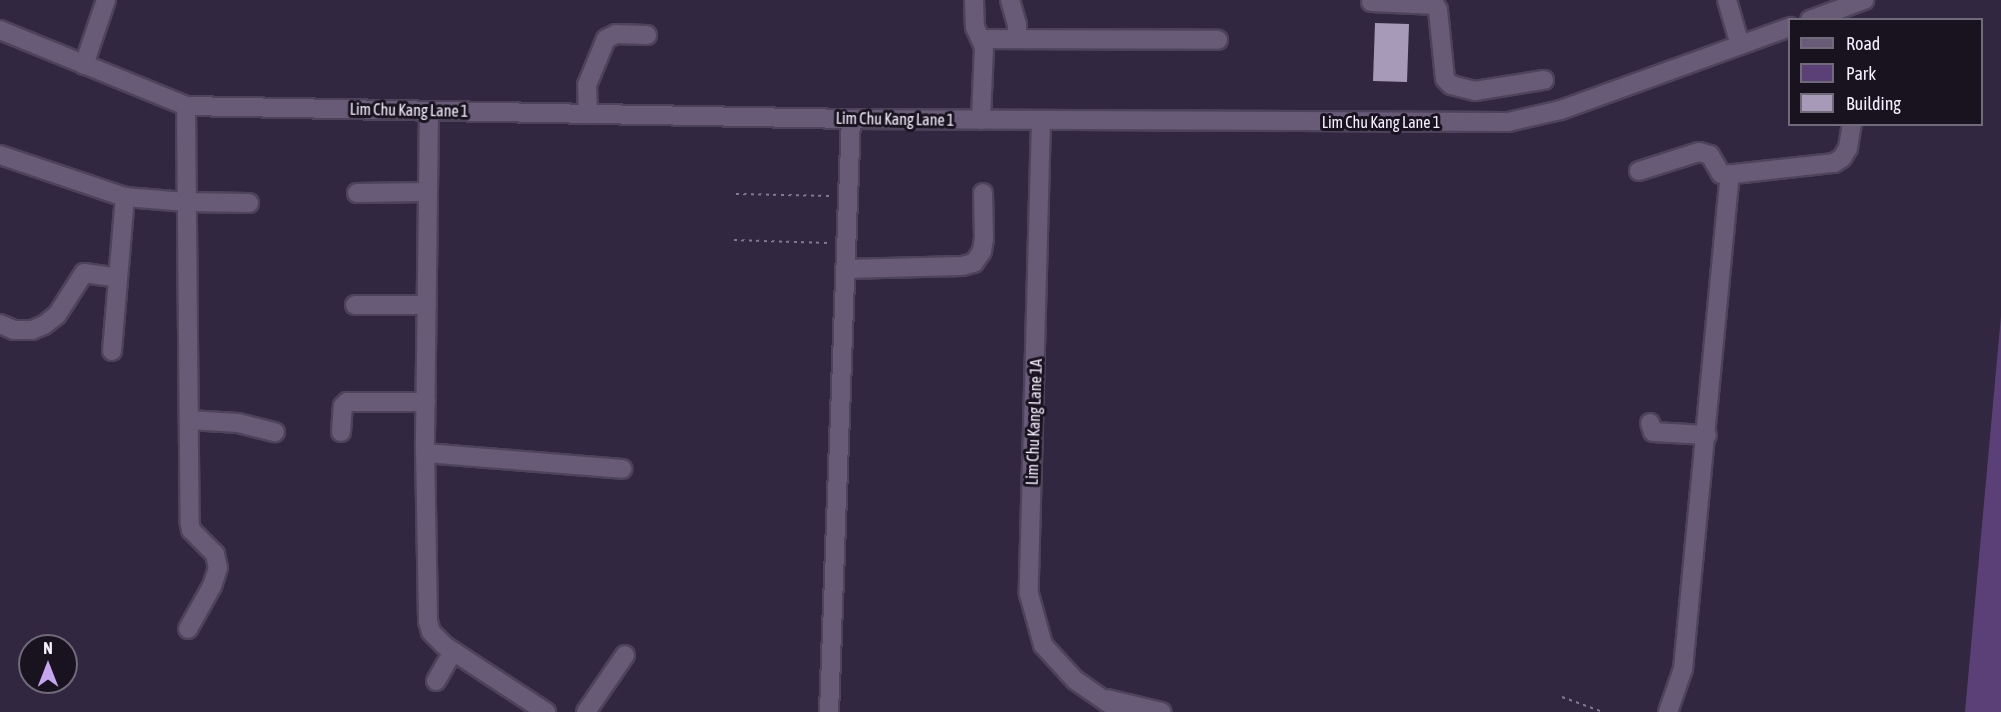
<!DOCTYPE html>
<html>
<head>
<meta charset="utf-8">
<style>
  body { margin:0 }
  #map { position:relative; width:2001px; height:712px; overflow:hidden; background:#322740; font-family:"Asap Condensed",sans-serif }
  div>[style] { position:absolute }
  .green>* { inset:0; background:#5a4077 }
  .building>* { inset:0; background:#a79ab8 }
  .path>* { height:2px; margin-top:-1px; transform-origin:0; background:repeating-linear-gradient(90deg,#82798f 0 3px,transparent 0 7.5px) }
  .roads { filter:drop-shadow(2px 0 #4d435b) drop-shadow(-2px 0 #4d435b) drop-shadow(0 2px #4d435b) drop-shadow(0 -2px #4d435b) }
  .minor>* { height:18px; margin:-9px; padding:0 9px; transform-origin:9px; border-radius:9px; background:#675b77 }
  span { translate:-50% -50%; white-space:nowrap; text-align:center; line-height:1.15; -webkit-text-stroke:6px #18131e; paint-order:stroke }
  .street-label { font-size:16px; color:#f5eeff }
  .legend { position:absolute; left:1788px; top:18px; width:195px; height:108px; box-sizing:border-box; background:#18131e; border:2px solid #706b78; margin:0; padding:8px 10px; list-style:none; font-size:18px; color:#f5eeff }
  .legend li { display:flex; align-items:center; gap:12px; height:30px }
  .legend b { width:30px; border:2px solid #706b78 }
  .north { position:absolute; left:18px; top:634px; width:60px; height:60px; box-sizing:border-box; background:#18131e; border:2px solid #706b78; border-radius:50%; rotate:0deg; font-size:16px; font-weight:700; line-height:24px; text-align:center; color:#f5eeff }
  .north::after { content:''; display:block; margin:auto; width:21px; height:27px; background:#c7a6f0; clip-path:polygon(50% 0,100% 100%,50% 72%,0 100%) }
</style>
</head>
<body>
<div id="map">
  <div class="green">
    <i style="clip-path:polygon(2001px 316px,2001px 712px,1965px 712px)"></i>
  </div>
  <div class="building">
    <i style="clip-path:polygon(1375px 23px,1409px 24px,1407px 82px,1373px 81px)"></i>
  </div>
  <div class="path">
    <i style="left:736px;top:194px;width:95px;rotate:1.2deg"></i>
    <i style="left:734px;top:240px;width:95px;rotate:1.8deg"></i>
    <i style="left:1562px;top:697px;width:44px;rotate:20.1deg"></i>
  </div>
  <div class="roads">
    <div class="minor">
      <i style="left:974px;top:0;width:27px;rotate:88deg"></i>
      <i style="left:975px;top:27px;width:22px;rotate:66deg"></i>
      <i style="left:984px;top:47px;width:73px;rotate:92.4deg"></i>
      <i style="left:1010px;top:0;width:26px;rotate:74deg"></i>
      <i style="left:1017px;top:25px;width:12px;rotate:90deg"></i>
      <i style="left:1727px;top:0;width:47px;rotate:73.9deg"></i>
      <i style="left:1371px;top:2px;width:64px;rotate:2.7deg"></i>
      <i style="left:1435px;top:5px;width:6px;rotate:59deg"></i>
      <i style="left:1438px;top:10px;width:69px;rotate:84.2deg"></i>
      <i style="left:1445px;top:79px;width:8px;rotate:45deg"></i>
      <i style="left:1451px;top:85px;width:25px;rotate:14deg"></i>
      <i style="left:1475px;top:91px;width:70px;rotate:-9.1deg"></i>
      <i style="left:1810px;top:20px;width:58px;rotate:-20.3deg"></i>
      <i style="left:0;top:30px;width:201px;rotate:22.2deg"></i>
      <i style="left:186px;top:106px;width:665px;rotate:1.12deg"></i>
      <i style="left:851px;top:119px;width:657px;rotate:0.26deg"></i>
      <i style="left:1508px;top:122px;width:54px;rotate:-12.8deg"></i>
      <i style="left:1561px;top:110px;width:244px;rotate:-19.9deg"></i>
      <i style="left:981px;top:39px;width:237px;rotate:0.2deg"></i>
      <i style="left:84px;top:65px;width:69px;rotate:-71.3deg"></i>
      <i style="left:186px;top:106px;width:418px;rotate:89.5deg"></i>
      <i style="left:190px;top:524px;width:6px;rotate:81deg"></i>
      <i style="left:191px;top:530px;width:34px;rotate:45deg"></i>
      <i style="left:215px;top:554px;width:14px;rotate:78deg"></i>
      <i style="left:218px;top:568px;width:19px;rotate:108deg"></i>
      <i style="left:212px;top:586px;width:49px;rotate:119.2deg"></i>
      <i style="left:429px;top:111px;width:336px;rotate:90.7deg"></i>
      <i style="left:425px;top:447px;width:174px;rotate:89deg"></i>
      <i style="left:428px;top:621px;width:11px;rotate:75deg"></i>
      <i style="left:431px;top:632px;width:20px;rotate:45deg"></i>
      <i style="left:445px;top:646px;width:121px;rotate:33.2deg"></i>
      <i style="left:588px;top:114px;width:29px;rotate:-92deg"></i>
      <i style="left:587px;top:85px;width:50px;rotate:-67.6deg"></i>
      <i style="left:606px;top:39px;width:11px;rotate:-27deg"></i>
      <i style="left:616px;top:34px;width:31px;rotate:2deg"></i>
      <i style="left:1041px;top:120px;width:474px;rotate:91.5deg"></i>
      <i style="left:1029px;top:594px;width:53px;rotate:74.6deg"></i>
      <i style="left:1043px;top:645px;width:47px;rotate:47.6deg"></i>
      <i style="left:1075px;top:680px;width:56px;rotate:34.8deg"></i>
      <i style="left:0;top:155px;width:132px;rotate:18.6deg"></i>
      <i style="left:125px;top:197px;width:61px;rotate:4.7deg"></i>
      <i style="left:186px;top:202px;width:63px;rotate:0.9deg"></i>
      <i style="left:1639px;top:171px;width:63px;rotate:-17.6deg"></i>
      <i style="left:1699px;top:152px;width:11px;rotate:15deg"></i>
      <i style="left:1710px;top:155px;width:22px;rotate:60deg"></i>
      <i style="left:1721px;top:174px;width:4px;rotate:14deg"></i>
      <i style="left:1725px;top:175px;width:110px;rotate:-6.3deg"></i>
      <i style="left:1834px;top:163px;width:9px;rotate:-32deg"></i>
      <i style="left:1842px;top:158px;width:12px;rotate:-59deg"></i>
      <i style="left:1848px;top:148px;width:24px;rotate:-81deg"></i>
      <i style="left:357px;top:193px;width:71px;rotate:-0.8deg"></i>
      <i style="left:846px;top:269px;width:116px;rotate:-1.5deg"></i>
      <i style="left:962px;top:266px;width:12px;rotate:-14deg"></i>
      <i style="left:974px;top:263px;width:14px;rotate:-56deg"></i>
      <i style="left:982px;top:251px;width:12px;rotate:-81deg"></i>
      <i style="left:984px;top:239px;width:46px;rotate:-91.2deg"></i>
      <i style="left:355px;top:305px;width:72px"></i>
      <i style="left:0;top:324px;width:15px;rotate:23deg"></i>
      <i style="left:14px;top:330px;width:18px"></i>
      <i style="left:32px;top:330px;width:13px;rotate:-23deg"></i>
      <i style="left:44px;top:325px;width:16px;rotate:-38deg"></i>
      <i style="left:57px;top:315px;width:50px;rotate:-57.3deg"></i>
      <i style="left:84px;top:273px;width:34px;rotate:8deg"></i>
      <i style="left:112px;top:351px;width:155px;rotate:-85.2deg"></i>
      <i style="left:189px;top:420px;width:49px;rotate:3.5deg"></i>
      <i style="left:238px;top:423px;width:38px;rotate:14deg"></i>
      <i style="left:1650px;top:423px;width:9px;rotate:72deg"></i>
      <i style="left:1653px;top:432px;width:54px;rotate:3.2deg"></i>
      <i style="left:341px;top:432px;width:26px;rotate:-86deg"></i>
      <i style="left:343px;top:406px;width:6px;rotate:-45deg"></i>
      <i style="left:347px;top:402px;width:79px"></i>
      <i style="left:425px;top:453px;width:198px;rotate:4.6deg"></i>
      <i style="left:436px;top:681px;width:34px;rotate:-60deg"></i>
      <i style="left:1107px;top:699px;width:56px;rotate:13.5deg"></i>
      <i style="left:586px;top:712px;width:69px;rotate:-55.6deg"></i>
      <i style="left:829px;top:712px;width:593px;rotate:-87.88deg"></i>
      <i style="left:1668px;top:712px;width:46px;rotate:-70.8deg"></i>
      <i style="left:1683px;top:669px;width:497px;rotate:-84.6deg"></i>
    </div>
  </div>
  <div class="street-label">
    <span style="left:409px;top:110px;rotate:1deg">Lim Chu Kang Lane 1</span>
    <span style="left:895px;top:119px;rotate:1deg">Lim Chu Kang Lane 1</span>
    <span style="left:1381px;top:122px">Lim Chu Kang Lane 1</span>
    <span style="left:1034px;top:422px;rotate:-88deg">Lim Chu Kang Lane 1A</span>
  </div>
  <ul class="legend">
  <li><b style="height:8px;background:#675b77"></b>Road</li>
  <li><b style="height:16px;background:#5a4077"></b>Park</li>
  <li><b style="height:16px;background:#a79ab8"></b>Building</li>
  </ul>
  <div class="north">N</div>
</div>
</body>
</html>
